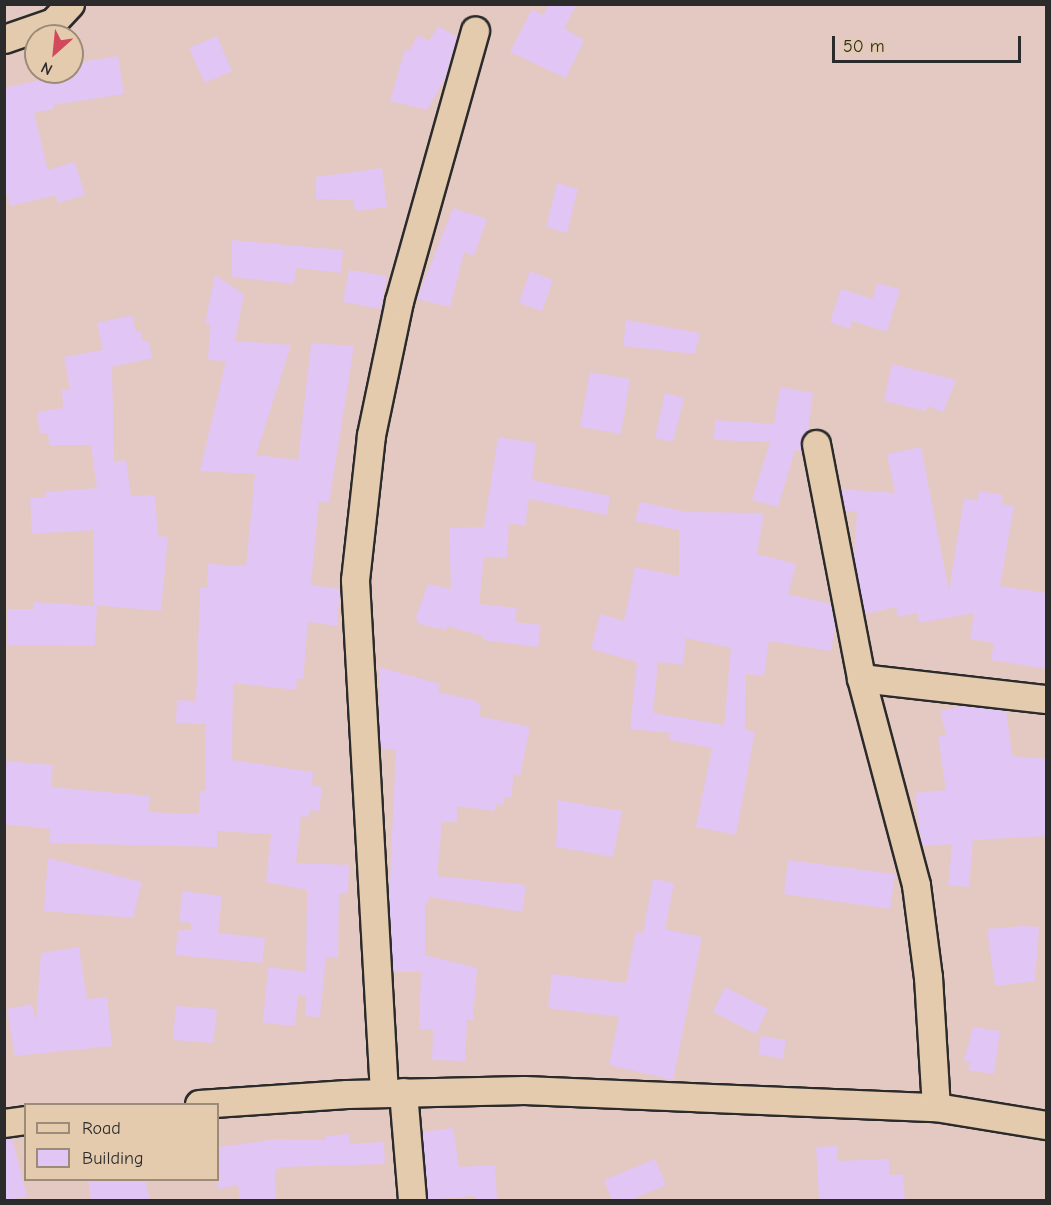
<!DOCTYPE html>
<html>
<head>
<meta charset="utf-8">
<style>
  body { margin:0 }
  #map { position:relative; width:1051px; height:1205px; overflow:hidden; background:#e4c9c2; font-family:"Comic Neue",sans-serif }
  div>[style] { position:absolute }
  .building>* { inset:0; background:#e1c5f4 }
  .roads { filter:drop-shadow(2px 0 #2b2b2b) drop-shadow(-2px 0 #2b2b2b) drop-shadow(0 2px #2b2b2b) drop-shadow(0 -2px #2b2b2b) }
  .street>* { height:27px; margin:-13.5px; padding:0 13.5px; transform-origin:13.5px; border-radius:13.5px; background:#e5cbad }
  span { translate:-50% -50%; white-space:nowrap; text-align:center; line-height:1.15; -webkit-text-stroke:4.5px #e5cbad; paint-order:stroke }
  .frame { position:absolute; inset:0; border:6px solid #2b2b2b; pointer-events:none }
  .legend { position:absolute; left:24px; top:1103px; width:195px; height:78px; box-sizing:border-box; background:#e5cbad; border:2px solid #9b8b79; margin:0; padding:8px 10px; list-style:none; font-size:18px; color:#2b2b2b }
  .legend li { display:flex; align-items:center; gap:12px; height:30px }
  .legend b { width:30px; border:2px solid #9b8b79 }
  .north { position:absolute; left:24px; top:24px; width:60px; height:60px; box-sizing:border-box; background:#e5cbad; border:2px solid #9b8b79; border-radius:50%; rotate:207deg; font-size:16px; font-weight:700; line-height:24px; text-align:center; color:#2b2b2b }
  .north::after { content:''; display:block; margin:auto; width:21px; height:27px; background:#d1495b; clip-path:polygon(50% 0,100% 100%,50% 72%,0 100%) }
  .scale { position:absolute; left:832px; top:36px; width:189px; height:27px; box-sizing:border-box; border:3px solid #2b2b2b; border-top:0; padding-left:8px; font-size:18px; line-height:21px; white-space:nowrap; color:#2b2b2b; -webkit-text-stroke:4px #e5cbad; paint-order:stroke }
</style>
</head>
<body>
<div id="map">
  <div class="building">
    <i style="clip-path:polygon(549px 4px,577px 4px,564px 28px,584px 40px,566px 78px,510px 52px,532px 9px,543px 15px)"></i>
    <i style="clip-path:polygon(438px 26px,457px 37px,445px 78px,427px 110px,390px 101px,405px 49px,409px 51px,418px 35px,429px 41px)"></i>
    <i style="clip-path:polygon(217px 36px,232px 71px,205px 83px,189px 48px)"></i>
    <i style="clip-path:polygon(72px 49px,76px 63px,118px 56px,124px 94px,53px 105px,54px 109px,34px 113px,48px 170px,75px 162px,85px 195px,58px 203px,56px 195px,10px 206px,4px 185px,4px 88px,40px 80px,39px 72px,72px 72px)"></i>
    <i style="clip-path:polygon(382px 168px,387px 207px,355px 211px,353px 200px,316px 199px,316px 177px)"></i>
    <i style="clip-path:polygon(557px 183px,578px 189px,567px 233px,546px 227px)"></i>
    <i style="clip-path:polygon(453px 208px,487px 219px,474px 256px,464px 252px,450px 307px,417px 299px)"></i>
    <i style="clip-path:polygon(232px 240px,343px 250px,341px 273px,296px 268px,294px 284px,232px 277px)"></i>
    <i style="clip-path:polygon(349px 270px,387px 276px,381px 309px,343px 302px)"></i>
    <i style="clip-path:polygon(530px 271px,553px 280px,542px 311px,519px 303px)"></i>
    <i style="clip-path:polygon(215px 275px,244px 294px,235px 341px,291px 345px,256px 455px,298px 460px,311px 343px,354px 346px,329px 503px,319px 501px,311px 585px,340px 589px,337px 626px,308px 622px,303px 679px,297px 678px,296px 690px,233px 683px,232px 760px,313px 772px,312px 785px,322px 787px,319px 811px,309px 810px,309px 817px,301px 816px,296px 863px,349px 865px,348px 893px,339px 893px,338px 958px,326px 957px,320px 1017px,305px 1016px,306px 996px,298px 995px,295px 1026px,263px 1023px,268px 967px,306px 972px,307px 890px,266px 882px,271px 834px,217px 831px,217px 847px,49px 843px,50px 829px,4px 824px,4px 761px,53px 765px,51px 787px,150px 796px,148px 812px,199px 814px,200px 791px,205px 791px,206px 724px,176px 723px,177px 700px,196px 701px,200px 588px,207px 588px,208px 564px,246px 566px,255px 474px,200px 471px,226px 361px,208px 360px,210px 324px,205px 323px)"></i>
    <i style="clip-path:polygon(877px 283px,900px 289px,887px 332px,852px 321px,850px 329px,830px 322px,841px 289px,873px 299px)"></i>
    <i style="clip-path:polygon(132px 315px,136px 332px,141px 331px,143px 342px,149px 341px,152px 358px,112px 367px,114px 462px,126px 460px,131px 496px,155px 495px,158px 536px,168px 537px,161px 611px,93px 605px,94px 530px,32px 534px,30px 498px,45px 497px,45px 492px,97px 488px,91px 445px,49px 445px,48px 433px,40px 434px,37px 412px,63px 408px,62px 390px,70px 389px,64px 357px,103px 350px,97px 323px)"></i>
    <i style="clip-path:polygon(626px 320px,700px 333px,695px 354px,623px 346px)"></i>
    <i style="clip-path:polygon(892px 364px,956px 380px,943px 412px,927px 406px,926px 411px,884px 401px)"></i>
    <i style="clip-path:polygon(590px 372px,630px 379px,621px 434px,580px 427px)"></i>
    <i style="clip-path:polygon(780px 387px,813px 393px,808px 431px,801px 438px,801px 451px,795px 450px,778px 507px,752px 500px,770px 442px,714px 440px,715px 420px,774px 424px)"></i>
    <i style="clip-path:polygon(665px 393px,684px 398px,673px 442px,655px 438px)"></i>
    <i style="clip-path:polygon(498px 437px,536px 443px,532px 480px,610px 496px,607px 515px,529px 499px,525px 526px,509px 523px,507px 558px,484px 557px,479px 604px,517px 608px,515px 622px,541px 625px,538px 647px,483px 640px,483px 636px,447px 626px,446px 630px,419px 624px,416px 617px,428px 584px,451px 589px,449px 528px,484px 527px)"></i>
    <i style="clip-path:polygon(921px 447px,949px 591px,964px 498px,977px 501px,979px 491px,1003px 495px,1001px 504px,1014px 506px,1000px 586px,1047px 593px,1047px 669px,991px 660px,994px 643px,970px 639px,974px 613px,919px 623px,917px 613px,898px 617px,896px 607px,865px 614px,854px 558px,857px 512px,845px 511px,841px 489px,895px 493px,887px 454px)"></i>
    <i style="clip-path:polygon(evenodd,640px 502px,687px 512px,764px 513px,757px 554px,796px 564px,788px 594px,831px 604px,835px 627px,831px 651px,769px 641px,764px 676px,746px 674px,745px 730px,755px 732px,736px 835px,696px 827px,712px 748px,669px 740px,671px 733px,630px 729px,637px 662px,591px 649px,600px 614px,624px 621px,635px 567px,679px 576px,679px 530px,635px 521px,640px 502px,686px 638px,731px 648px,724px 725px,653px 713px,658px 662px,683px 665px,686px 638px)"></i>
    <i style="clip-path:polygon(34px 602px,97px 606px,95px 646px,7px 645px,8px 609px,34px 609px)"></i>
    <i style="clip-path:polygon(379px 667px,440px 684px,438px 692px,474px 700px,481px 706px,479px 716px,530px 727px,520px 776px,514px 774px,511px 798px,504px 797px,503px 805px,496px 804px,494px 811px,457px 806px,458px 822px,442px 822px,437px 876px,526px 885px,522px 912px,429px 897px,425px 908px,425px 955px,477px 968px,473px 1020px,467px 1020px,465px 1061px,432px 1060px,433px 1030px,419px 1029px,421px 972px,393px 972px,389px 902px,396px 750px,380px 748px)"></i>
    <i style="clip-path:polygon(964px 706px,1006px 710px,1012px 756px,1047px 759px,1047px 836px,973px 840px,969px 887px,948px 885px,952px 844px,922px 846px,915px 793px,946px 790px,938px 736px,946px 735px,940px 711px)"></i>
    <i style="clip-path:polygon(558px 800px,622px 811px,613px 857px,556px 847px)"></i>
    <i style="clip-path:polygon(48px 858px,142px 882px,133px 918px,44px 911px)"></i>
    <i style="clip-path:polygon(788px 860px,895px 874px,890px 909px,784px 894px)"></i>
    <i style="clip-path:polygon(653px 879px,674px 883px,665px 929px,702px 937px,673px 1080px,609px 1065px,619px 1017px,548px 1008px,552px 974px,626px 983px,636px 932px,643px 933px)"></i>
    <i style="clip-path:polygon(182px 891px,222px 896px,218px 933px,265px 938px,262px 963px,175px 955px,178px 931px,191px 929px,191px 923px,179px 922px)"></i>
    <i style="clip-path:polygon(1023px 926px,1039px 927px,1035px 981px,995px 986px,987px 929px)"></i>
    <i style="clip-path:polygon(79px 947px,87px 999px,107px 997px,112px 1046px,15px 1056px,7px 1009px,32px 1004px,36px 1021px,41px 953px)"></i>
    <i style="clip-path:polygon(725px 987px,768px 1009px,756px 1034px,713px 1012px)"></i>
    <i style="clip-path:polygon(176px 1006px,217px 1009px,213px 1043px,173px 1040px)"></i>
    <i style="clip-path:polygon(973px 1027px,1000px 1031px,994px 1074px,968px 1070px,970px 1061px,964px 1061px)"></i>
    <i style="clip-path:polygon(761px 1036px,786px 1040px,783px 1059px,758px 1054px)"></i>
    <i style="clip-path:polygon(453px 1128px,459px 1167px,495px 1165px,497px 1200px,476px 1200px,475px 1196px,427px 1200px,422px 1132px)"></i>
    <i style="clip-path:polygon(349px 1134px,350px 1144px,384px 1142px,385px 1164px,282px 1167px,275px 1170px,276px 1200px,240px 1200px,238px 1185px,218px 1189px,218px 1147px,278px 1139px,326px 1140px,325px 1136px)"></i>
    <i style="clip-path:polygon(4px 1138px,12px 1138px,27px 1197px,4px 1200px)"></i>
    <i style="clip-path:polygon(837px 1146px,837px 1161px,889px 1159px,889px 1175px,903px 1174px,905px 1200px,819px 1200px,816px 1147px)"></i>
    <i style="clip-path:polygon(655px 1159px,666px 1185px,631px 1200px,612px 1200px,604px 1180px)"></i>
    <i style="clip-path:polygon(88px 1179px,145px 1179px,150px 1200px,91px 1200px)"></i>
  </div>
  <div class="roads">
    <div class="street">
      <i style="left:4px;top:39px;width:52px;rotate:-19.1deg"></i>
      <i style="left:53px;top:22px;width:25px;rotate:-47deg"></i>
      <i style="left:816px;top:444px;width:238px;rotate:79.1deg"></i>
      <i style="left:861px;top:678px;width:214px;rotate:75.1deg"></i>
      <i style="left:916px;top:885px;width:93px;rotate:82.6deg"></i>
      <i style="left:928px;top:977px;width:130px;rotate:86.5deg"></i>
      <i style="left:861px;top:678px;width:186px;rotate:6.5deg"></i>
      <i style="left:403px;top:1092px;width:108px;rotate:85.2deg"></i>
      <i style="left:384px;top:1093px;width:514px;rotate:-93.24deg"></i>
      <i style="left:355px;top:580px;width:146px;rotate:-83.7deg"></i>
      <i style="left:371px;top:435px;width:137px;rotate:-78.2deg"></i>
      <i style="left:399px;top:301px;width:281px;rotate:-74.3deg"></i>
      <i style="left:199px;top:1104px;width:148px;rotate:-3.9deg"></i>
      <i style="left:347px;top:1094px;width:177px;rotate:-1.3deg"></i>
      <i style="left:524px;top:1090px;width:412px;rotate:2.4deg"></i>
      <i style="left:936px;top:1107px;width:111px;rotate:9.3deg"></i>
      <i style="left:4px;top:1123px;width:22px;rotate:-8deg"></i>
    </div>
  </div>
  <div class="frame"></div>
  <ul class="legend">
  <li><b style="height:8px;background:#e5cbad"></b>Road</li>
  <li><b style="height:16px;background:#e1c5f4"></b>Building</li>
  </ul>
  <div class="north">N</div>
  <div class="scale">50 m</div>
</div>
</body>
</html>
